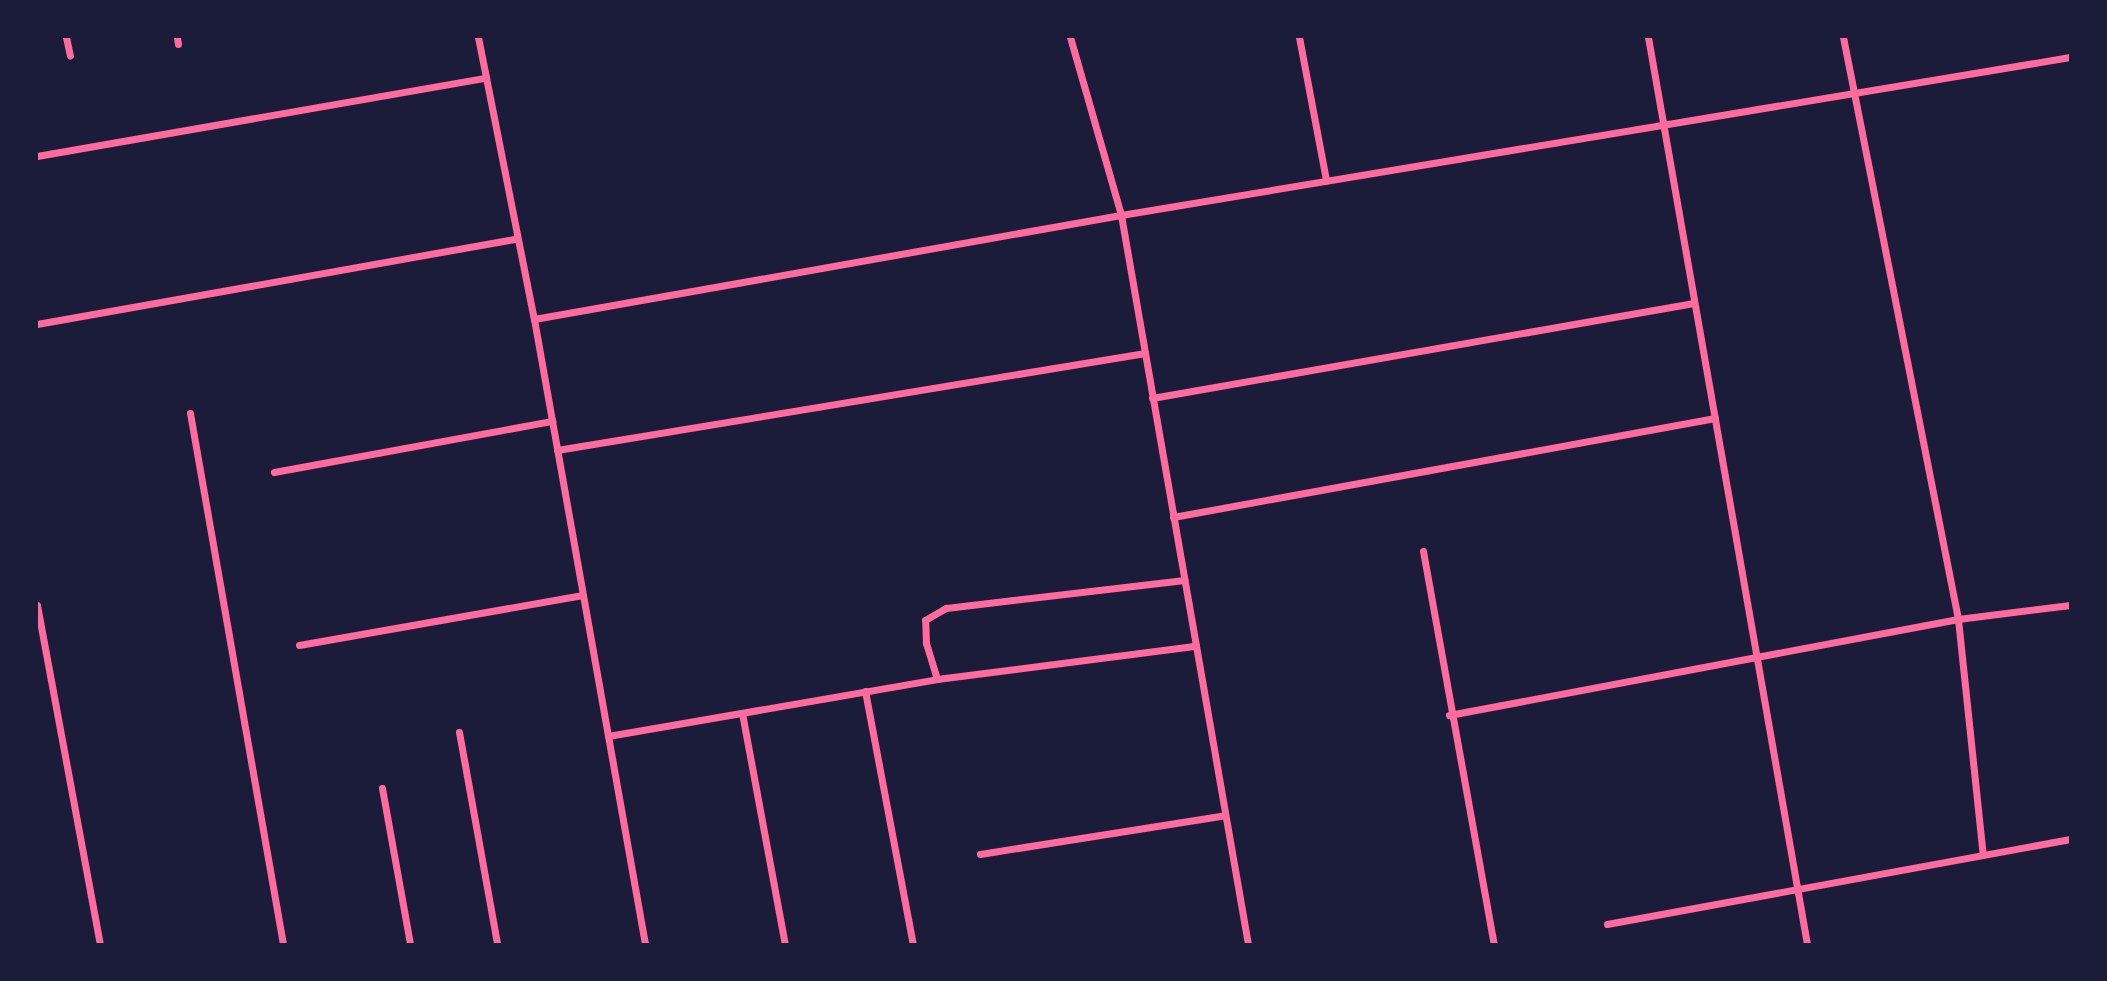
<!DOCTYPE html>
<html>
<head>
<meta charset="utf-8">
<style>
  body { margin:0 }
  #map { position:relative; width:2107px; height:981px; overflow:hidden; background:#1b1b3a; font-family:Quicksand,sans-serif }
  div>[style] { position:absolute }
  .minor>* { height:7px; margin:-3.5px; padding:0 3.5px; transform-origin:3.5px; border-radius:3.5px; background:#ff6b9d }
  span { translate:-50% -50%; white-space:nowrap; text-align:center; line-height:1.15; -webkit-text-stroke:5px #1b1b3a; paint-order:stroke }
  .frame { position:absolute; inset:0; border:38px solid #1b1b3a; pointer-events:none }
</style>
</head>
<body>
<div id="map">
  <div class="minor">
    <i style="left:66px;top:37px;width:19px;rotate:78deg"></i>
    <i style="left:177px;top:37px;width:7px;rotate:82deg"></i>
    <i style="left:478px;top:37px;width:288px;rotate:78.8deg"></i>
    <i style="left:534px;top:319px;width:635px;rotate:79.93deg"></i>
    <i style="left:1070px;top:37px;width:185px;rotate:74deg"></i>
    <i style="left:1121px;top:215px;width:740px;rotate:80.12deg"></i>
    <i style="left:1299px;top:37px;width:146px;rotate:79.3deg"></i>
    <i style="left:1648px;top:37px;width:921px;rotate:80.06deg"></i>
    <i style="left:1843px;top:37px;width:593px;rotate:78.82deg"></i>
    <i style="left:1958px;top:619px;width:237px;rotate:84deg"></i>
    <i style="left:37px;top:156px;width:456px;rotate:-9.9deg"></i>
    <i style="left:534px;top:319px;width:596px;rotate:-10.05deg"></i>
    <i style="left:1121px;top:215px;width:962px;rotate:-9.45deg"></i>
    <i style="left:37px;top:324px;width:485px;rotate:-10.1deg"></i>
    <i style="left:1152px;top:398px;width:550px;rotate:-9.94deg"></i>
    <i style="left:190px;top:413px;width:539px;rotate:80.07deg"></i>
    <i style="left:557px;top:450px;width:596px;rotate:-9.37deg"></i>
    <i style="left:274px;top:472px;width:283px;rotate:-10.4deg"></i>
    <i style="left:1173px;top:517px;width:551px;rotate:-10.35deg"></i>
    <i style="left:1423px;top:551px;width:399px;rotate:79.8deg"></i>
    <i style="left:37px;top:605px;width:345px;rotate:79.5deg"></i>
    <i style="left:299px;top:645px;width:288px;rotate:-10deg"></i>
    <i style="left:937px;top:679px;width:261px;rotate:-7.3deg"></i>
    <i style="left:865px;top:691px;width:258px;rotate:79.3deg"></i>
    <i style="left:742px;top:713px;width:235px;rotate:79.5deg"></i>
    <i style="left:1449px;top:715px;width:518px;rotate:-10.68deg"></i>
    <i style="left:1958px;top:619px;width:113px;rotate:-7.1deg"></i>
    <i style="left:459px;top:732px;width:215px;rotate:79.8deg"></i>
    <i style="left:608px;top:736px;width:334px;rotate:-9.8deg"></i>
    <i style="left:937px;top:679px;width:38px;rotate:-107deg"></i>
    <i style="left:926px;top:643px;width:23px;rotate:-92deg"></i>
    <i style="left:925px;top:620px;width:24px;rotate:-30deg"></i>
    <i style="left:946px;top:608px;width:240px;rotate:-6.7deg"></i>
    <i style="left:382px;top:788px;width:158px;rotate:79.8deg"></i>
    <i style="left:980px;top:854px;width:248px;rotate:-9deg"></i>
    <i style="left:1607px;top:924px;width:471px;rotate:-10.4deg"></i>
  </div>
  <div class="frame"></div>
</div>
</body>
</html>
